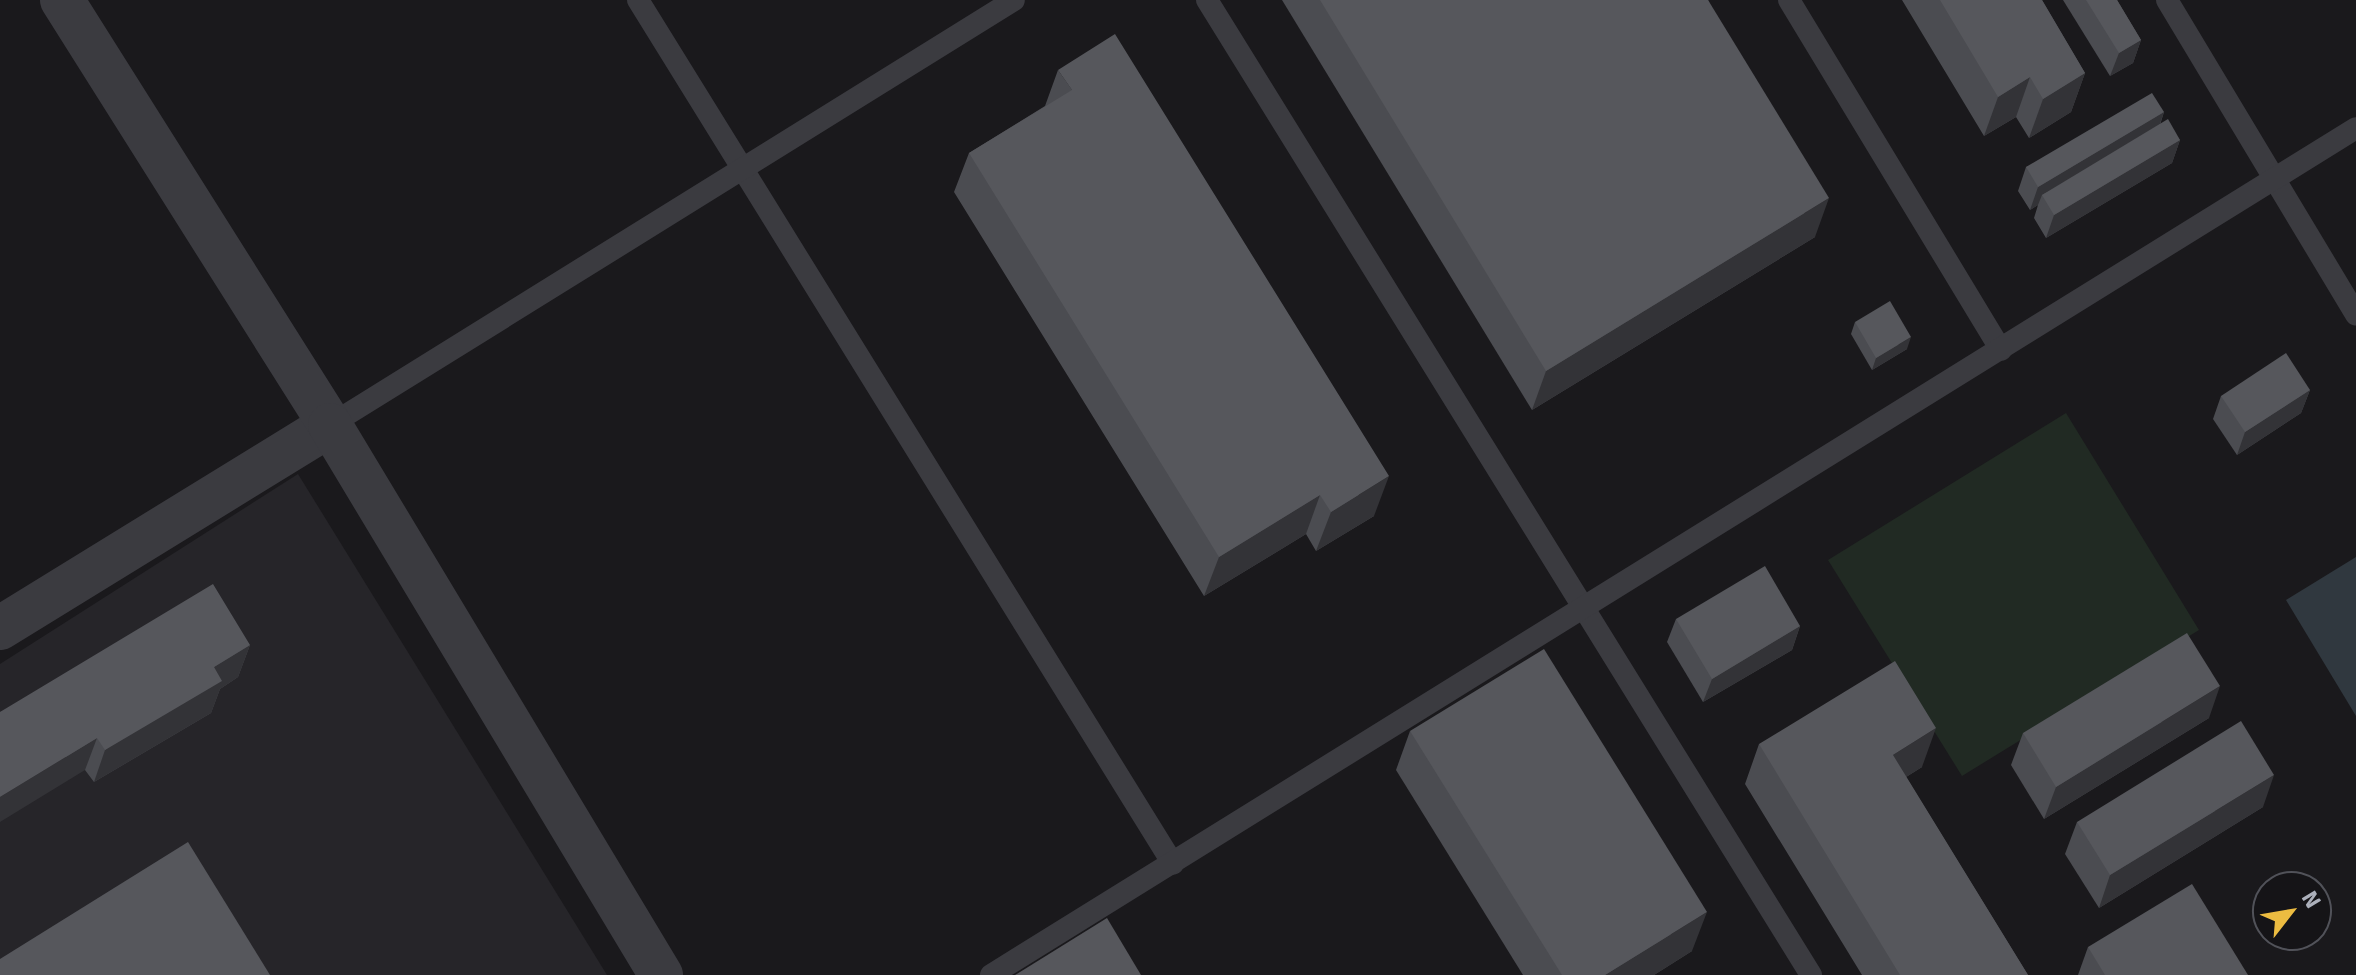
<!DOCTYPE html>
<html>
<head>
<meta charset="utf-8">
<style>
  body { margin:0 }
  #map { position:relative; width:2356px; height:975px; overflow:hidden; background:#1a191c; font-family:Signika,sans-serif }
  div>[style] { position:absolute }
  .built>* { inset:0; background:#262529 }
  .green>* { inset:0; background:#212a23 }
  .water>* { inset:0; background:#30383f }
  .service>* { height:22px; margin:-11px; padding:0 11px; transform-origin:11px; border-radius:11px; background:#3b3b40 }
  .minor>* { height:44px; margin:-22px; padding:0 22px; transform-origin:22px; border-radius:22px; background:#3b3b40 }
  .tertiary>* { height:44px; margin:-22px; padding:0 22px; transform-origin:22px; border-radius:22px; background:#3b3b40 }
  .wall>* { inset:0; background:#4b4c51 }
  .shaded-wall>* { inset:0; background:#333337 }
  .building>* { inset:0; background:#56575c }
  span { translate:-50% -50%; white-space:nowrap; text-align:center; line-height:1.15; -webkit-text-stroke:8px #151417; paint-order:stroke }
  .north { position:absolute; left:2252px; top:871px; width:80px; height:80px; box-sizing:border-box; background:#151417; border:2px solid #515259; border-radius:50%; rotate:59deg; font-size:22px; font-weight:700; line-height:32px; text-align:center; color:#acb0bb }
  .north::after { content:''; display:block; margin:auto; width:28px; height:36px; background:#ecbc41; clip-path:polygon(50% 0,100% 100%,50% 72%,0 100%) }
</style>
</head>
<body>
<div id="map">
  <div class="built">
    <i style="clip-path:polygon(298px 474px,607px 975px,0 975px,0 664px)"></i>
  </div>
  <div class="green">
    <i style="clip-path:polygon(2066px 413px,2199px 630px,1962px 776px,1828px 560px)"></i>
  </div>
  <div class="water">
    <i style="clip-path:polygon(2356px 557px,2356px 716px,2286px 600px)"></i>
  </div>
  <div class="service">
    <i style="left:638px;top:0;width:1016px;rotate:58.23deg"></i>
    <i style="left:1207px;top:0;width:1147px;rotate:58.22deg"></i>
    <i style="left:1789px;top:0;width:409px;rotate:58.8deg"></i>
    <i style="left:2167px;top:0;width:367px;rotate:59deg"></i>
    <i style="left:330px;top:425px;width:805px;rotate:-31.85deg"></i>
    <i style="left:991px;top:975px;width:1606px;rotate:-31.82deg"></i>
  </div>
  <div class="minor">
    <i style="left:0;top:628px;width:387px;rotate:-31.6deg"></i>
  </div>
  <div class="tertiary">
    <i style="left:62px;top:0;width:502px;rotate:57.76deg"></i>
    <i style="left:330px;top:425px;width:642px;rotate:58.96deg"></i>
  </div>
  <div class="wall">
    <i style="clip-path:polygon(1282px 0,1708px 0,1815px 237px,1532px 410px)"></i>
    <i style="clip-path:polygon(1902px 0,2042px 0,2085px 73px,2071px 112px,2029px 138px,2016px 117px,1984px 136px)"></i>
    <i style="clip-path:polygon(2063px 0,2117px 0,2141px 40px,2133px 63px,2110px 76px)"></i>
    <i style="clip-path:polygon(1058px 70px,1374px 516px,1316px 551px,1306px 534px,1204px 596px,954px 192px,969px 153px,1045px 106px)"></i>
    <i style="clip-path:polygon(2164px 112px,2160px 125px,2180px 140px,2172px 163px,2046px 238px,2034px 218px,2038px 205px,2030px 210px,2018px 191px,2026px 167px)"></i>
    <i style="clip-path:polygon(1855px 322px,1907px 349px,1872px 370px,1851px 334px)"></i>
    <i style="clip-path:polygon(2310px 390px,2301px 413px,2237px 455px,2213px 419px,2221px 396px)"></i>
    <i style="clip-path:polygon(1676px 619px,1800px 626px,1792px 650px,1703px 702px,1667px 642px)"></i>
    <i style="clip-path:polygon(250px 645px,238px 677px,220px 689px,211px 713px,94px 782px,85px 770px,0 712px)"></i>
    <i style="clip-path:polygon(2209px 718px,2044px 819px,2011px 765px,2023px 733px)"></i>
    <i style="clip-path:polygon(1410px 731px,1692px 951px,1654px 975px,1523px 975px,1396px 770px)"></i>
    <i style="clip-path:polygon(1759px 744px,1922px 767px,1906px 777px,2028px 975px,1862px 975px,1745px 784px)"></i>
    <i style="clip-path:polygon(2263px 807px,2099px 908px,2065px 854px,2077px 822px)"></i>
    <i style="clip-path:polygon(2088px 947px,2248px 975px,2078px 975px)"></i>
  </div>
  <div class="shaded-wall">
    <i style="clip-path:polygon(2141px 40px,2133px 63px,2110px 76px,2119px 53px)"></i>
    <i style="clip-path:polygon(2085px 73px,2071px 112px,2029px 138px,2043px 99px)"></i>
    <i style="clip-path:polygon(2030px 77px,2016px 117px,1984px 136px,1998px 97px)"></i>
    <i style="clip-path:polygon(2164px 112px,2156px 135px,2042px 195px,2038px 205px,2030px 210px,2038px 187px)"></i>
    <i style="clip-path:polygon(2180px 140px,2172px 163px,2046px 238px,2054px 215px)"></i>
    <i style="clip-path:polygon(1829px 198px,1815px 237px,1532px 410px,1546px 371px)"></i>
    <i style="clip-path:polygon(1911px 337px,1907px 349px,1872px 370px,1876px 358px)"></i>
    <i style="clip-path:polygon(2310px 390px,2301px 413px,2237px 455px,2245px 432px)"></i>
    <i style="clip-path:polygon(1389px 476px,1374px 516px,1316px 551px,1331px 512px)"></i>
    <i style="clip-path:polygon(1320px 495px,1306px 534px,1204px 596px,1219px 557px)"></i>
    <i style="clip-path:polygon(1800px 626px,1792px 650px,1703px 702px,1712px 679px)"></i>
    <i style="clip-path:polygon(250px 645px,238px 677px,220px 689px,211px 713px,94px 782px,105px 750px,214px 667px)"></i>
    <i style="clip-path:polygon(2220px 686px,2209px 718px,2044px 819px,2056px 787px)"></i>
    <i style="clip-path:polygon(1936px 728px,1922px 767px,1879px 794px,1893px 755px)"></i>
    <i style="clip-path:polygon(97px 738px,85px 770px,0 822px,0 797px)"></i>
    <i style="clip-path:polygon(2274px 775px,2263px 807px,2099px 908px,2110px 875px)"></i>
    <i style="clip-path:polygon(1707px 912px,1692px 951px,1654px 975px,1605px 975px)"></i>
  </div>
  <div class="building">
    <i style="clip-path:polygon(1320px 0,1708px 0,1829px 198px,1546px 371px)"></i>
    <i style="clip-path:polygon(1940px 0,2042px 0,2085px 73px,2043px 99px,2030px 77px,1998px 97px)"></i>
    <i style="clip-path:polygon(2086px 0,2117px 0,2141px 40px,2119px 53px)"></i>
    <i style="clip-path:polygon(1115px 34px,1389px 476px,1331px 512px,1320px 495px,1219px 557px,969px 153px,1072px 90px,1058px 70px)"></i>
    <i style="clip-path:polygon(2152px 93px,2164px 112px,2038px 187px,2026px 167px)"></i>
    <i style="clip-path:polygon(2168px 119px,2180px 140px,2054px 215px,2042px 195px)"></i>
    <i style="clip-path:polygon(1890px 301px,1911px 337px,1876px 358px,1855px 322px)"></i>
    <i style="clip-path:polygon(2286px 353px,2310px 390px,2245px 432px,2221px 396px)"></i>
    <i style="clip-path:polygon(1765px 566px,1800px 626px,1712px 679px,1676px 619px)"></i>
    <i style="clip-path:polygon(213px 584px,250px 645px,214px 667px,222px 681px,105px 750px,97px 738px,0 797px,0 712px)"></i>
    <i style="clip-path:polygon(2187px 633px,2220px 686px,2056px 787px,2023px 733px)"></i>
    <i style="clip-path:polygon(1544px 649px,1707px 912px,1605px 975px,1562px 975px,1410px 731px)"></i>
    <i style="clip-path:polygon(1895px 661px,1936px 728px,1893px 755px,2028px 975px,1900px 975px,1759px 744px)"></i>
    <i style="clip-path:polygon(2241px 721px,2274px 775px,2110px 875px,2077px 822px)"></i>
    <i style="clip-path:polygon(188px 842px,270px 975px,0 975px,0 959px)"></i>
    <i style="clip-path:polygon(2192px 884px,2248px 975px,2105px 975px,2088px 947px)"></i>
    <i style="clip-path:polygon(1107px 918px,1141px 975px,1015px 975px)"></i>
  </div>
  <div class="north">N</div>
</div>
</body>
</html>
